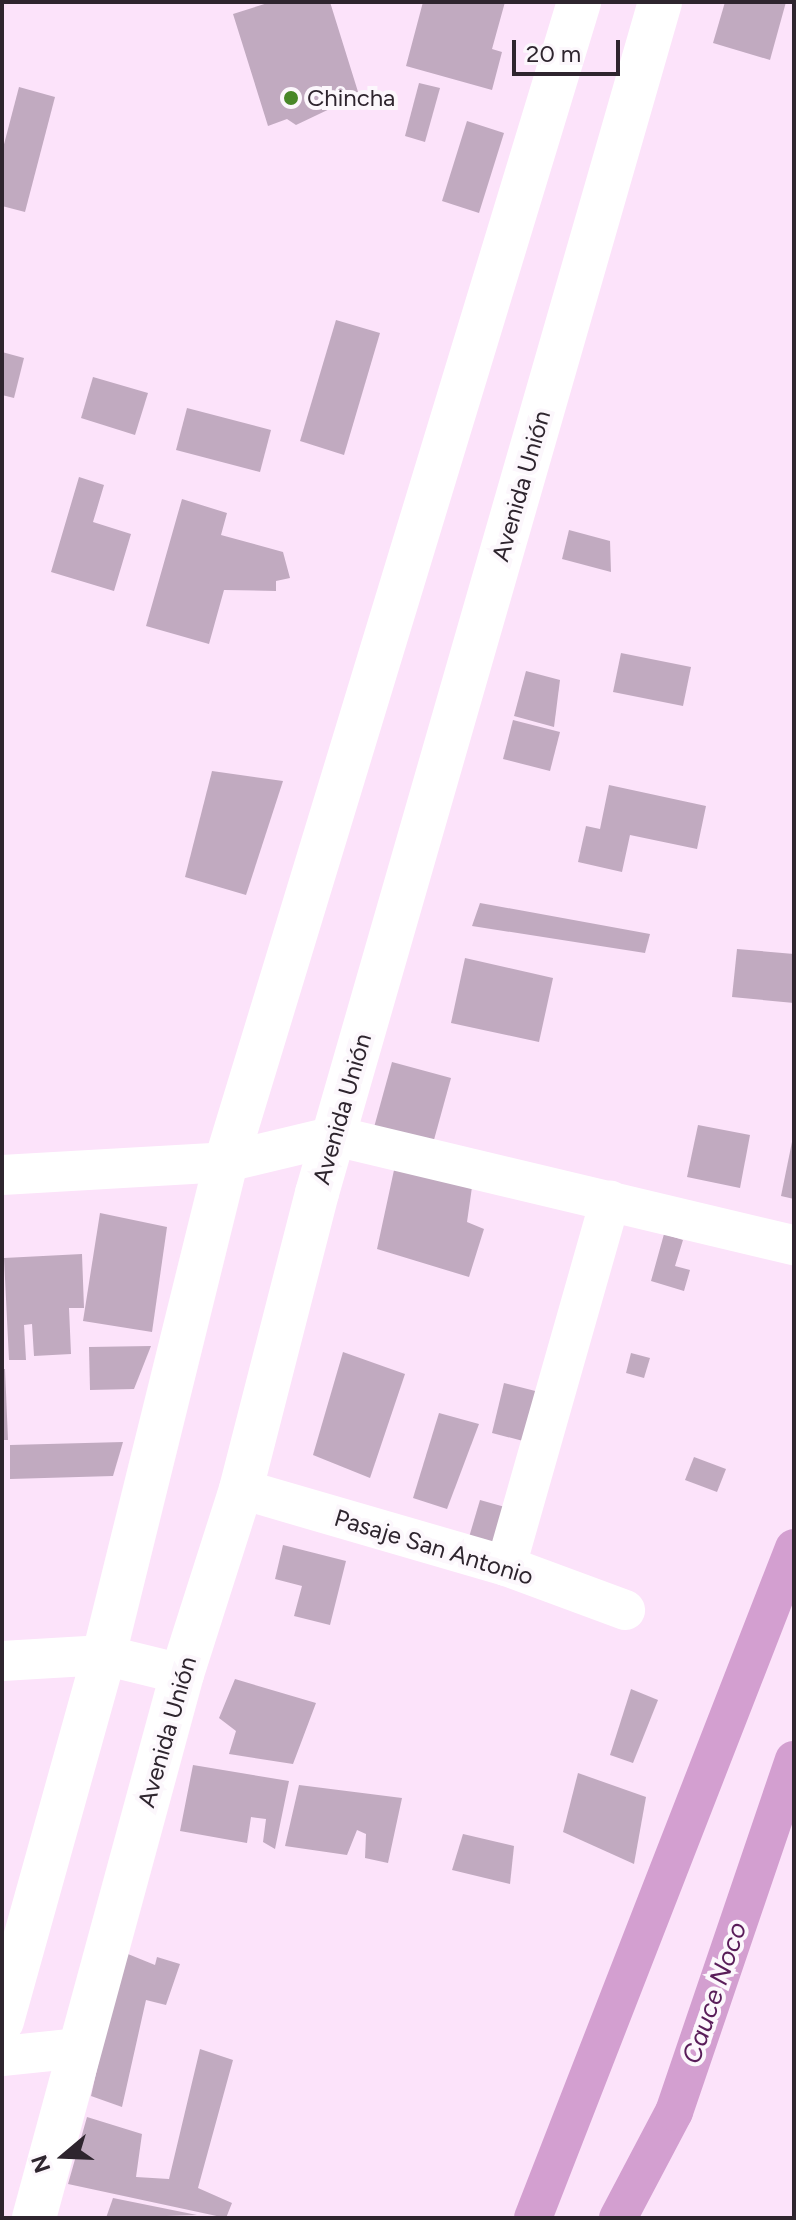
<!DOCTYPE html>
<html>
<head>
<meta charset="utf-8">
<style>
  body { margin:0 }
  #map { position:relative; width:796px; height:2220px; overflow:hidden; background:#fce3fa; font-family:Figtree,sans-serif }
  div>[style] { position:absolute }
  .canal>* { height:38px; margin:-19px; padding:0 19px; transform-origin:19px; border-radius:19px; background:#d39fd0 }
  .building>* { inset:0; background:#c1aac0 }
  .minor>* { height:40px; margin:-20px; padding:0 20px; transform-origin:20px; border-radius:20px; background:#fff }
  .secondary>* { height:44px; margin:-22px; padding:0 22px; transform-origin:22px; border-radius:22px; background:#fff }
  .dots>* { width:22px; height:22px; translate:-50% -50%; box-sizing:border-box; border:4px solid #fcf7fc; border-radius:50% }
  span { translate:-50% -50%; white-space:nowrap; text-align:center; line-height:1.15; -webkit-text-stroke:8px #fcf7fc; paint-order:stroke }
  .poi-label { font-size:24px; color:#2e252e }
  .left { translate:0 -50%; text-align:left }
  .street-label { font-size:24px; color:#2e252e }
  .water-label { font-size:26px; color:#591d59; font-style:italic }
  .frame { position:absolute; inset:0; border:4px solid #2e252e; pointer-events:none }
  .north { position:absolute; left:24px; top:2116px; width:80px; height:80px; -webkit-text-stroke:6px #fcf7fc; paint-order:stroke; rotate:251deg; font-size:22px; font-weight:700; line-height:32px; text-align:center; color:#2e252e }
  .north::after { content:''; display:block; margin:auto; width:28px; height:36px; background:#2e252e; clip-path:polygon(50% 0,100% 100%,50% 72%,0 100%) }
  .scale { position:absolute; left:512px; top:40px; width:108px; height:36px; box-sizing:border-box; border:4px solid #2e252e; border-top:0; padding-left:10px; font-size:24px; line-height:28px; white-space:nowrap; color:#2e252e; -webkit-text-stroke:6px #fcf7fc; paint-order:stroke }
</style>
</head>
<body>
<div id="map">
  <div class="canal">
    <i style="left:533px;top:2218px;width:719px;rotate:-68.72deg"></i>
    <i style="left:618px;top:2218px;width:120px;rotate:-62.2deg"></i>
    <i style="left:674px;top:2112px;width:372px;rotate:-71.2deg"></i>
  </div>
  <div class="building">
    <i style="clip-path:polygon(271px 2px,330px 2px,359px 95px,296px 125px,287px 119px,268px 126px,233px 14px)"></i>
    <i style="clip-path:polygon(423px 2px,505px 2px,492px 49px,502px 52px,492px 90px,406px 66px)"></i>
    <i style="clip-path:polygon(725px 2px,786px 2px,770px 60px,713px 43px)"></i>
    <i style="clip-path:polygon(419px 83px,440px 88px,425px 142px,405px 136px)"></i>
    <i style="clip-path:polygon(19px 87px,55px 97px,25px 212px,2px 206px,2px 152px)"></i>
    <i style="clip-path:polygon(467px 121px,504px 133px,479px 213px,442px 201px)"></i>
    <i style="clip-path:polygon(336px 320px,380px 333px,344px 455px,300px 441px)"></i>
    <i style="clip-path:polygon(2px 352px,24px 358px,14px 398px,2px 395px)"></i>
    <i style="clip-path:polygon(93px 377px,148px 393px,135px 435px,81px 418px)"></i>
    <i style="clip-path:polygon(187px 408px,271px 430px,260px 472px,176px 450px)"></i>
    <i style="clip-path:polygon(79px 477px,104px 485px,93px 522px,131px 534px,114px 591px,51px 572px)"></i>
    <i style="clip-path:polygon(182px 499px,227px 513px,221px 535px,283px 552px,290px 578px,276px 581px,276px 591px,224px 590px,209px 644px,146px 626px)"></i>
    <i style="clip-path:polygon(569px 530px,610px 541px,611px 572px,562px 559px)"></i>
    <i style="clip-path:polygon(621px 653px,691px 667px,683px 706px,613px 692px)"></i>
    <i style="clip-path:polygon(526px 671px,560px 680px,554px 727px,514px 716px)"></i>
    <i style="clip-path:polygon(513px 720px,560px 732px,550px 771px,503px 759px)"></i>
    <i style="clip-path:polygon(212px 771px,283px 781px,246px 895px,185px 877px)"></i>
    <i style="clip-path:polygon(609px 785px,706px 806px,697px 849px,630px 835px,622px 872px,578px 862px,586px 826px,600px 829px)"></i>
    <i style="clip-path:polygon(480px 903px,650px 934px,645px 953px,472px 926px)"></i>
    <i style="clip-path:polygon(737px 949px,794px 954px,794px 1003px,732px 997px)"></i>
    <i style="clip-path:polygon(465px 958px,553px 978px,539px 1042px,451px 1023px)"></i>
    <i style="clip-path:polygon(392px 1062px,451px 1078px,432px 1147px,373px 1131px)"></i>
    <i style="clip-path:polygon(698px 1125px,750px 1135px,740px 1188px,687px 1177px)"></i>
    <i style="clip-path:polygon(793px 1137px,794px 1138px,794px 1199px,781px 1196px)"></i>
    <i style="clip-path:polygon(394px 1170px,473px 1180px,467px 1222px,484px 1229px,469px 1277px,377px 1249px)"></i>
    <i style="clip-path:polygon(100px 1213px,167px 1227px,152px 1332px,83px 1321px)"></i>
    <i style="clip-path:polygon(664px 1234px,683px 1240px,675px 1266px,690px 1270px,684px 1291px,651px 1281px)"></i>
    <i style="clip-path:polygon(82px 1254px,84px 1308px,69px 1308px,71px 1354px,34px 1356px,32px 1324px,24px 1325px,26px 1360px,9px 1360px,4px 1258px)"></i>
    <i style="clip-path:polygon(151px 1346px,134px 1389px,90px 1390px,89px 1347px)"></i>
    <i style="clip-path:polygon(343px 1352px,405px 1374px,370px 1478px,313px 1455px)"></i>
    <i style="clip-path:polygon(631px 1353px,650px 1358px,644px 1378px,626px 1373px)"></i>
    <i style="clip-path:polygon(2px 1369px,5px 1369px,8px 1440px,2px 1440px)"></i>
    <i style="clip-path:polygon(504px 1383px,551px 1395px,527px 1442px,492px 1433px)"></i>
    <i style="clip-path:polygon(439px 1413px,479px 1424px,447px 1509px,413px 1498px)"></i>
    <i style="clip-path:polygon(123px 1442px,113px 1476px,10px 1479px,10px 1445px)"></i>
    <i style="clip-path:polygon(694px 1457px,726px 1469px,717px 1492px,685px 1480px)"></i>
    <i style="clip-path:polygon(480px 1500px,505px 1507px,491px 1552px,467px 1544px)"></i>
    <i style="clip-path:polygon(283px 1545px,346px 1561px,330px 1625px,294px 1616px,302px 1586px,275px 1579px)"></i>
    <i style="clip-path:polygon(235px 1679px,316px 1703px,293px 1764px,229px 1754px,236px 1731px,219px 1718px)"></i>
    <i style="clip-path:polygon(631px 1689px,658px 1700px,633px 1763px,610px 1755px)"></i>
    <i style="clip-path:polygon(193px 1765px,289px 1781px,275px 1849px,263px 1842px,266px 1819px,251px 1817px,247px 1843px,180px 1831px)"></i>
    <i style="clip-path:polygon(578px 1773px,646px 1797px,634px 1864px,563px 1832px)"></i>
    <i style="clip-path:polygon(299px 1785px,402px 1798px,388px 1863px,365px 1858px,366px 1834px,357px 1830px,347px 1855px,285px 1846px)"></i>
    <i style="clip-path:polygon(463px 1834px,514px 1846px,510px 1884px,452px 1870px)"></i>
    <i style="clip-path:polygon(123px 1952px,155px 1965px,157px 1957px,180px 1964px,166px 2005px,146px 2000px,122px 2107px,91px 2096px)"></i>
    <i style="clip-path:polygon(200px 2049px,233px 2060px,198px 2188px,232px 2203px,226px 2218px,68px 2184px,87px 2117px,142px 2134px,136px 2177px,169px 2179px)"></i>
    <i style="clip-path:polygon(113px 2198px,197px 2215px,106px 2218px)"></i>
  </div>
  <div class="minor">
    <i style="left:2px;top:1175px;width:224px;rotate:-3.3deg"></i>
    <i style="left:226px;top:1162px;width:112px;rotate:-13.4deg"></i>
    <i style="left:335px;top:1136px;width:472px;rotate:13.4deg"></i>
    <i style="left:241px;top:1489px;width:276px;rotate:16.2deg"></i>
    <i style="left:506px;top:1566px;width:127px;rotate:20.3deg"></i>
    <i style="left:506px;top:1566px;width:380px;rotate:-74.1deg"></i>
    <i style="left:2px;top:1661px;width:102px;rotate:-3.4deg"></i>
    <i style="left:104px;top:1655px;width:80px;rotate:13.7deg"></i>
    <i style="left:2px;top:2056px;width:78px;rotate:-5.9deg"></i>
  </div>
  <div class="secondary">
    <i style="left:2px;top:2021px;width:380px;rotate:-74.4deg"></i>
    <i style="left:104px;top:1655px;width:508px;rotate:-76.1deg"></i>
    <i style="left:226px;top:1162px;width:1213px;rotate:-73.07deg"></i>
    <i style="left:34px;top:2218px;width:564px;rotate:-74.78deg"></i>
    <i style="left:182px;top:1674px;width:194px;rotate:-72.3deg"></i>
    <i style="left:241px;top:1489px;width:306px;rotate:-75.6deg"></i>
    <i style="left:317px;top:1193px;width:1239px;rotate:-73.93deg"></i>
  </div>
  <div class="dots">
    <i style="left:291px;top:98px;background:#488728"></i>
  </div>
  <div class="poi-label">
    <span class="left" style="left:307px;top:98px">Chincha</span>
  </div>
  <div class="street-label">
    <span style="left:521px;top:486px;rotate:-74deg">Avenida Unión</span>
    <span style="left:342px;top:1109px;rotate:-74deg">Avenida Unión</span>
    <span style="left:434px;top:1547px;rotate:17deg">Pasaje San Antonio</span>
    <span style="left:167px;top:1732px;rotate:-74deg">Avenida Unión</span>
  </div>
  <div class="water-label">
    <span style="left:715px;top:1993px;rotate:-71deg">Cauce Noco</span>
  </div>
  <div class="frame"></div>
  <div class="north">N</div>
  <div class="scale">20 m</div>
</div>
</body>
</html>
